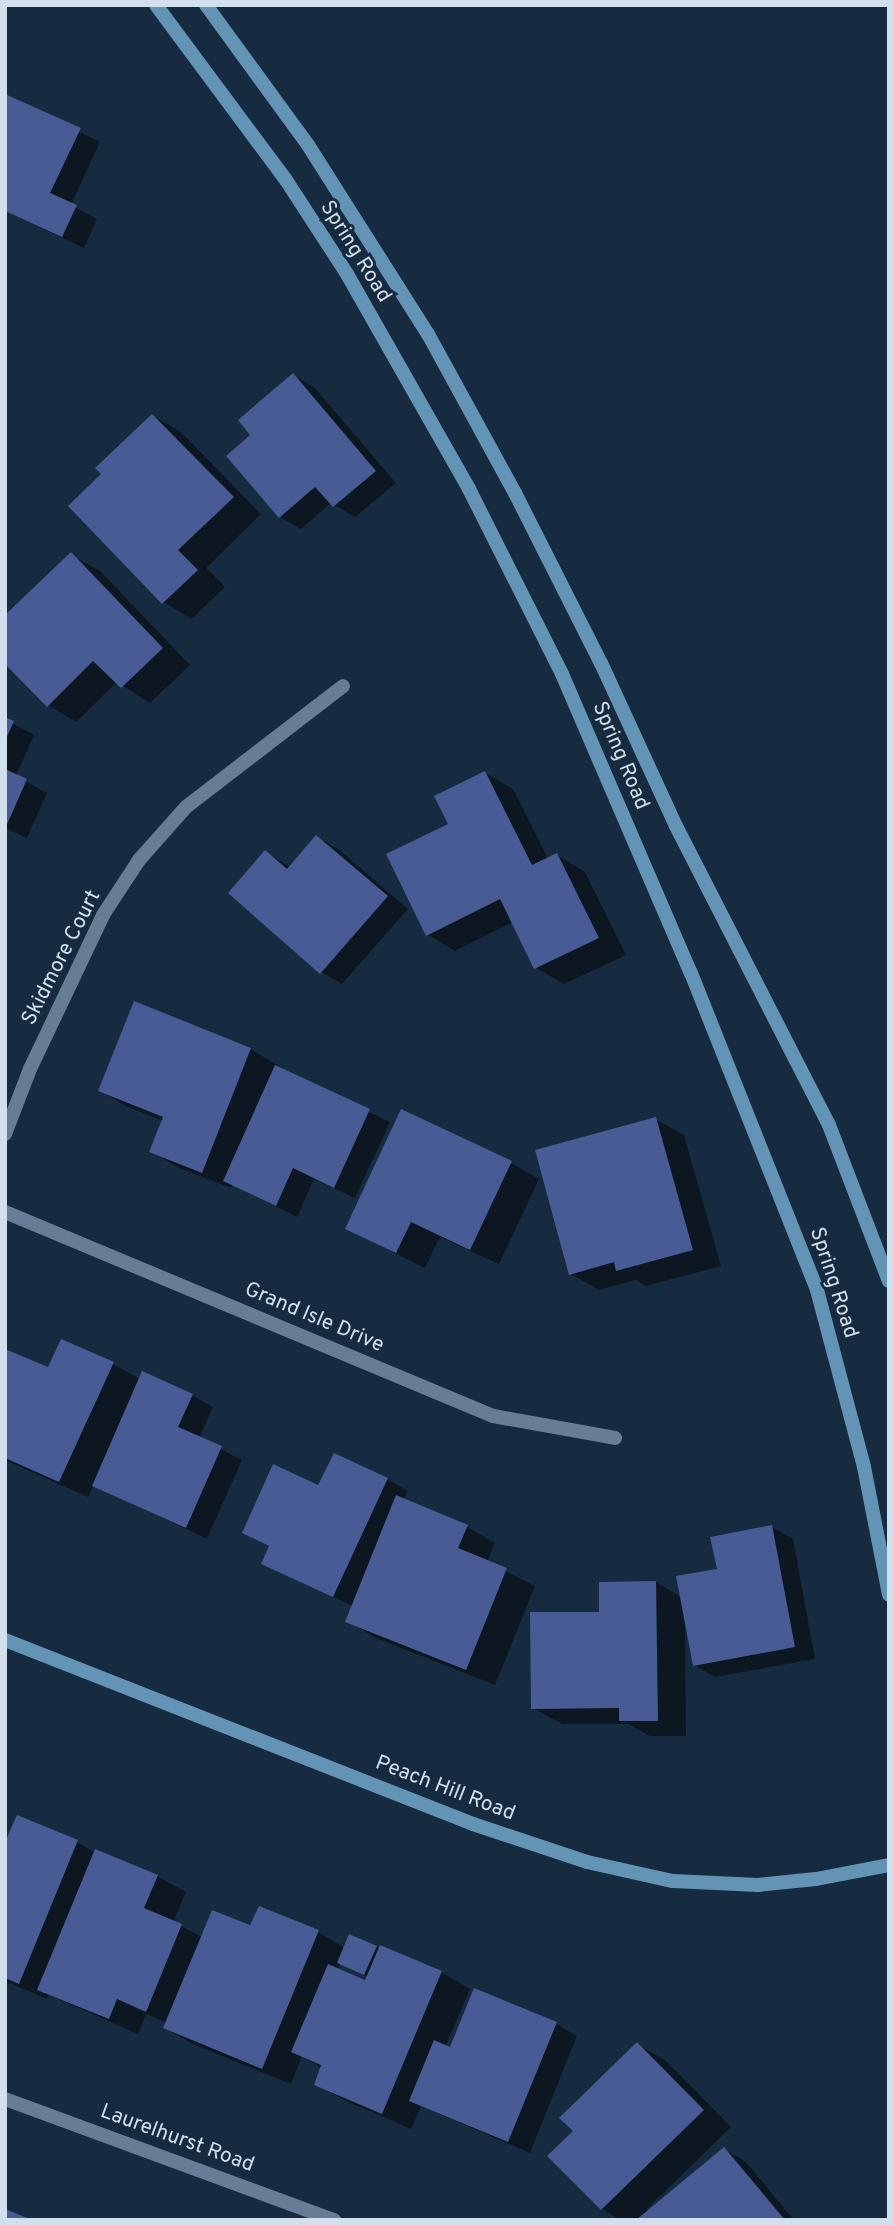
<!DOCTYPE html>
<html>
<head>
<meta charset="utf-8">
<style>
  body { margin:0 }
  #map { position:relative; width:894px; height:2225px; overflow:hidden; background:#172b40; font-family:Overpass,sans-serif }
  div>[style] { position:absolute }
  .shadow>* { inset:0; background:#0007 }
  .building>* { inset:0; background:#495b94 }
  .street>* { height:14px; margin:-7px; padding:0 7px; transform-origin:7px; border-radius:7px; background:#677d96 }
  .secondary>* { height:14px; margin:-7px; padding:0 7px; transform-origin:7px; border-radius:7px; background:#6494b5 }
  span { translate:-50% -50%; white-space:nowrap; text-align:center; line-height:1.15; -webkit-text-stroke:6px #172b40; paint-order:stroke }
  .street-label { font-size:21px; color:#d2dfec }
  .frame { position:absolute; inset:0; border:7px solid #d2dfec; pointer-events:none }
</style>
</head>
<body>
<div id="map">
  <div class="shadow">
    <i style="clip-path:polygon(7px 97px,100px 142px,71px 205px,97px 219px,84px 248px,5px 211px)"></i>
    <i style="clip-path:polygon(293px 375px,314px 387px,396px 483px,355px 517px,331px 503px,301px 529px,280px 517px,253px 435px)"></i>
    <i style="clip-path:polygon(153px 416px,181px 432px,261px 514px,206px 568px,225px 587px,192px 619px,163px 602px,104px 474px)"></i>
    <i style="clip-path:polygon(71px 555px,100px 571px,190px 665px,150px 703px,117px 682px,76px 722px,48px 705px)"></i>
    <i style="clip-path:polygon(5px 719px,34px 735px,16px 776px,47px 793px,27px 838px,5px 828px)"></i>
    <i style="clip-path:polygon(485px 773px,513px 789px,548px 859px,557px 855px,585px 872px,626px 955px,564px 984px,536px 968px,513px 922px,455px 951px,427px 934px)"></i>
    <i style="clip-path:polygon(317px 837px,338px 849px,408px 909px,342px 984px,321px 972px,230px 893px,266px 852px,290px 867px)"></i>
    <i style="clip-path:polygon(250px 1049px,279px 1066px,278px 1069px,390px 1122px,355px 1198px,314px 1179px,297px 1217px,232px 1185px,231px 1188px,179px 1168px,151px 1151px,163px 1121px,128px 1107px,100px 1091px)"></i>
    <i style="clip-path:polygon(655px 1119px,684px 1135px,721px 1266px,646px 1286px,636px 1280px,599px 1290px,571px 1274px)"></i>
    <i style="clip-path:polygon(511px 1163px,539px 1179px,499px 1264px,440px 1237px,425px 1268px,347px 1229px)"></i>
    <i style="clip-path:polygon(5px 1350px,48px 1369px,113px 1364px,140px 1379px,192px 1395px,213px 1407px,199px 1438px,242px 1460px,207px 1539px,94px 1485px,88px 1497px,5px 1460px)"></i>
    <i style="clip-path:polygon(387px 1479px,408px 1491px,403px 1501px,467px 1527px,495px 1543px,487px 1562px,535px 1586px,495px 1685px,376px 1638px,347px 1621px,353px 1606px,263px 1563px,270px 1547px,244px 1533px,319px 1487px)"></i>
    <i style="clip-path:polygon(772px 1527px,793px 1539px,815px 1659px,715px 1677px,694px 1665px,685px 1625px,686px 1736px,650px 1736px,628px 1724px,562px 1724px,533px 1708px,601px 1614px,656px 1582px,681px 1597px)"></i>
    <i style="clip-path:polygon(evenodd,77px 1842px,96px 1853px,157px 1876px,186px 1892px,173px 1922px,202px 1937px,251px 1928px,318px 1932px,345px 1948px,376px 1947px,441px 1972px,470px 1989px,445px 2047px,451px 2049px,556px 2024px,577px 2036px,530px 2153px,421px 2106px,411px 2129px,344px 2100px,316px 2084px,322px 2068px,302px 2056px,291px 2084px,193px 2044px,165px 2028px,167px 2023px,146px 2014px,138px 2034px,49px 1995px,47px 1999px,5px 1981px,5px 1846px,77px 1842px,340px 1963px,369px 1977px,366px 1982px,338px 1969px,340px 1963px)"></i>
    <i style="clip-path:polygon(637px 2044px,665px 2060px,731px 2127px,647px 2209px,649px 2211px,724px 2149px,745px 2161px,794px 2220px,620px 2220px,602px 2209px,575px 2131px)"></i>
  </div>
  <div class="building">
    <i style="clip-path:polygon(7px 95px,81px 128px,50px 193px,77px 205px,62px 237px,5px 211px)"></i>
    <i style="clip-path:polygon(293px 373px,376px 471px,333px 507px,315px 487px,279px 518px,226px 456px,250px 435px,238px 420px)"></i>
    <i style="clip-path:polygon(152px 414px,234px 497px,178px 550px,198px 570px,162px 604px,68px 506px,101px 474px,95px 468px)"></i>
    <i style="clip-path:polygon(71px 552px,163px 648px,121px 688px,93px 661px,47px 707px,5px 664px,5px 615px)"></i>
    <i style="clip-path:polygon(5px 717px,14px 721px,5px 741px)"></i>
    <i style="clip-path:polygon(5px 769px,27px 779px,5px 829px)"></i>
    <i style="clip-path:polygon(485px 771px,532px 865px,557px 853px,599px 938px,534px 969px,500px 899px,426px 936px,386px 854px,448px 824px,434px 796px)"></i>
    <i style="clip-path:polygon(316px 835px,388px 896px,320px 974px,228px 893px,265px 850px,287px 869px)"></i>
    <i style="clip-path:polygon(134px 1001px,251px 1048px,202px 1173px,149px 1152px,163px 1117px,98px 1091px)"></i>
    <i style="clip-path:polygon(275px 1065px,370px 1109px,334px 1188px,293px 1168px,276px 1206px,223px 1181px)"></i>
    <i style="clip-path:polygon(401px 1109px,512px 1161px,470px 1250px,411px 1222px,396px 1253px,345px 1229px)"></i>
    <i style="clip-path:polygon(656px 1117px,693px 1250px,616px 1271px,614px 1262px,569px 1275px,535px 1150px)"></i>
    <i style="clip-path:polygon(61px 1339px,114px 1362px,59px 1482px,5px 1458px,5px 1349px,48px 1367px)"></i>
    <i style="clip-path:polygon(142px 1371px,193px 1394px,178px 1427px,222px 1446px,186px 1528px,92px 1486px)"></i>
    <i style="clip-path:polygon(334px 1453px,388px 1478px,333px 1597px,261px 1564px,269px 1546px,242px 1533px,273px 1464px,318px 1485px)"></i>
    <i style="clip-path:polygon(396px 1495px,468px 1525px,458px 1548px,507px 1568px,466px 1670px,345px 1622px)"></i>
    <i style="clip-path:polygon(772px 1525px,795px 1647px,693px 1666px,676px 1576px,717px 1569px,710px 1537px)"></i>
    <i style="clip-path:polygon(656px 1581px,658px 1721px,619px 1721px,619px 1708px,531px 1709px,530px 1612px,599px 1612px,599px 1582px)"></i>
    <i style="clip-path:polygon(17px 1815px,78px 1840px,19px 1984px,5px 1978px,5px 1842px)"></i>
    <i style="clip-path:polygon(95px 1849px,158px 1875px,144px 1908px,182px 1924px,146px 2012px,117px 1999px,109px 2019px,37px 1990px)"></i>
    <i style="clip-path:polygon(259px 1906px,319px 1930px,262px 2069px,163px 2028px,212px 1910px,250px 1925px)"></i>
    <i style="clip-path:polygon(349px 1934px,377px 1946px,364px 1975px,337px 1963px)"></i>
    <i style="clip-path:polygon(380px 1945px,442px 1971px,382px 2114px,314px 2085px,321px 2065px,291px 2052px,328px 1964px,365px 1980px)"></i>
    <i style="clip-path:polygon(474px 1988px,557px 2022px,508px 2142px,409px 2101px,434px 2040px,450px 2047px)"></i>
    <i style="clip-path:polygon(637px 2042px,704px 2110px,601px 2210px,547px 2156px,573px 2131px,559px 2118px)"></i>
    <i style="clip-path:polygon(724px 2147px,785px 2220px,636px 2220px)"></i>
    <i style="clip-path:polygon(5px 2209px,32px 2220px,5px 2220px)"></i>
  </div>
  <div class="street">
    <i style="left:5px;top:1134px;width:70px;rotate:-69deg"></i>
    <i style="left:30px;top:1069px;width:170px;rotate:-64.6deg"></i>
    <i style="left:103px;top:915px;width:66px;rotate:-56.8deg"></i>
    <i style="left:139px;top:860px;width:71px;rotate:-48.4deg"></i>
    <i style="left:186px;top:807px;width:198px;rotate:-37.6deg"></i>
    <i style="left:5px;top:1212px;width:529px;rotate:22.69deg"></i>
    <i style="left:493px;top:1416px;width:124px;rotate:10.2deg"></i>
    <i style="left:5px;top:2099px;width:351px;rotate:20.2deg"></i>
  </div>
  <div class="secondary">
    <i style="left:156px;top:5px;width:218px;rotate:53.4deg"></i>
    <i style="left:286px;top:180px;width:112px;rotate:57deg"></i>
    <i style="left:347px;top:274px;width:247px;rotate:60.4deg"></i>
    <i style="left:469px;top:489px;width:207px;rotate:63.3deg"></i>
    <i style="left:562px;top:674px;width:326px;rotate:66.7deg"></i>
    <i style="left:691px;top:973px;width:341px;rotate:68.3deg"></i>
    <i style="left:817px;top:1290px;width:183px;rotate:75.1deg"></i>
    <i style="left:864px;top:1467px;width:130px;rotate:78.9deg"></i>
    <i style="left:206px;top:5px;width:173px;rotate:53.9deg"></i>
    <i style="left:308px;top:145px;width:224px;rotate:57.6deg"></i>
    <i style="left:428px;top:334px;width:181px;rotate:61.3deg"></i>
    <i style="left:515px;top:493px;width:191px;rotate:63.2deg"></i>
    <i style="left:601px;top:663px;width:179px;rotate:65.3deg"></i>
    <i style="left:676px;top:826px;width:336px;rotate:62.9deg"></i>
    <i style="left:829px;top:1125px;width:167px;rotate:69deg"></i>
    <i style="left:5px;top:1640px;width:503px;rotate:21.46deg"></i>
    <i style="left:473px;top:1824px;width:120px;rotate:18.4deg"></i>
    <i style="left:587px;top:1862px;width:88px;rotate:12.5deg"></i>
    <i style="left:673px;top:1881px;width:85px;rotate:2.7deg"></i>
    <i style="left:758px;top:1885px;width:58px;rotate:-5.9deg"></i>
    <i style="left:816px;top:1879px;width:74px;rotate:-10.9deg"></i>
  </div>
  <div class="street-label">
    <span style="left:355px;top:252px;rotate:58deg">Spring Road</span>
    <span style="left:620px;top:756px;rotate:67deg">Spring Road</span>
    <span style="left:62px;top:958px;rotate:-63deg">Skidmore Court</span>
    <span style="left:833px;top:1283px;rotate:72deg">Spring Road</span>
    <span style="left:314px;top:1318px;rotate:23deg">Grand Isle Drive</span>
    <span style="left:445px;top:1789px;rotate:21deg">Peach Hill Road</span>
    <span style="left:177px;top:2139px;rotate:20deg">Laurelhurst Road</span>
  </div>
  <div class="frame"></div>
</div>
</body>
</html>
